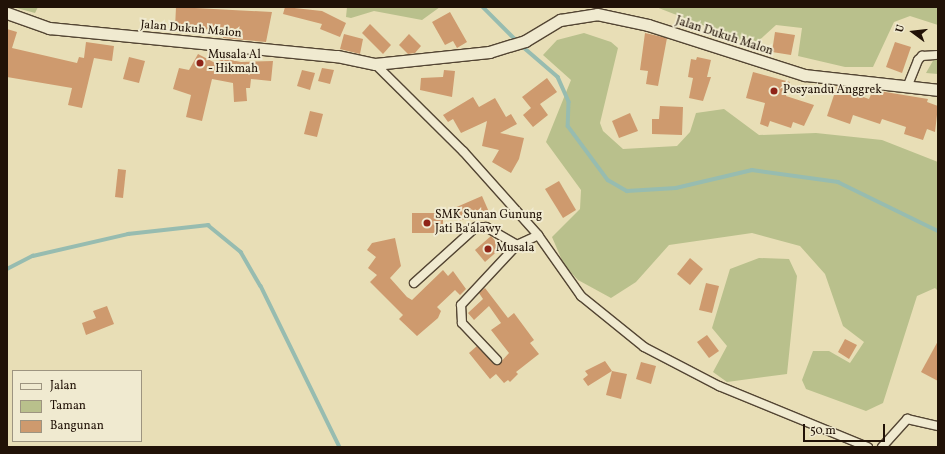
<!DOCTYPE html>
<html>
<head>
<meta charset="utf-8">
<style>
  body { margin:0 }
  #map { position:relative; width:945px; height:454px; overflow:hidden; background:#e8deb6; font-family:Vollkorn,serif }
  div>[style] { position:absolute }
  .green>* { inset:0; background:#b9c08c }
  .stream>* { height:3.5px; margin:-1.75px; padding:0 1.75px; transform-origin:1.75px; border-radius:1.75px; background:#97bcb0 }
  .building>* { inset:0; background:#ce9a6e }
  .roads { filter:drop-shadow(1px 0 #534533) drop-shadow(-1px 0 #534533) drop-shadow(0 1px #534533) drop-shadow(0 -1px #534533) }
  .minor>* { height:8px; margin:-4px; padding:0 4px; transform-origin:4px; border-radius:4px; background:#f0ead0 }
  .tertiary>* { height:11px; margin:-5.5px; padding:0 5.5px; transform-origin:5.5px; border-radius:5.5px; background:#f0ead0 }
  .dots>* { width:11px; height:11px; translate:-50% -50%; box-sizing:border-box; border:2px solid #f0ead0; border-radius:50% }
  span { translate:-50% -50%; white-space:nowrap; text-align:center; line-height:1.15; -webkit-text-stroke:4px #f0ead0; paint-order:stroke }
  .street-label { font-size:12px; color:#211207 }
  .poi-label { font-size:12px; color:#211207 }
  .left { translate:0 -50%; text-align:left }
  .frame { position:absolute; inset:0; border:8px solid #211207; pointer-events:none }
  .legend { position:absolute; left:12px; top:370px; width:130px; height:72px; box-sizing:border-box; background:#f0ead0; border:1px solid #9d9480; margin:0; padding:5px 7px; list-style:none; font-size:12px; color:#211207 }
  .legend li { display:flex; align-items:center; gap:8px; height:20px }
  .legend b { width:20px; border:1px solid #9d9480 }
  .north { position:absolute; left:893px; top:12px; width:40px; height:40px; -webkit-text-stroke:3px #f0ead0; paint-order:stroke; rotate:285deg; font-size:11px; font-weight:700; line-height:16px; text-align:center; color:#211207 }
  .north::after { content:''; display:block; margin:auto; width:14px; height:18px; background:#211207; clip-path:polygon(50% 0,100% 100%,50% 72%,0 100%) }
  .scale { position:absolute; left:803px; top:424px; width:82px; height:18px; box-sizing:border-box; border:2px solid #211207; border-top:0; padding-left:5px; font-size:12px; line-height:14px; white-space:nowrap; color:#211207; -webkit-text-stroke:3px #f0ead0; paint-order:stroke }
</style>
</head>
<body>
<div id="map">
  <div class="green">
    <i style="clip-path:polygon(13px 7px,38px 7px,35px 13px)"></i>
    <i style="clip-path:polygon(347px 7px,440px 7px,422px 20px,374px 11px,351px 18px,346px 17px)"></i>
    <i style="clip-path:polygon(656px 7px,938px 7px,938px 25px,910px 16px,894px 22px,873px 67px,845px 67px,798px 56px,802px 28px,776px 25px,754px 45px)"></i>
    <i style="clip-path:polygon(584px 33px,611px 42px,618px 48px,600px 123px,603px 131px,623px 149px,677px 146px,690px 132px,696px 113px,724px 109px,759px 135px,816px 133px,882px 140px,938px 162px,938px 291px,935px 288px,917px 296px,883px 403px,866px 411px,806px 389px,802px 380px,813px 351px,829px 351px,850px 363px,864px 342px,843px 326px,825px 274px,800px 246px,752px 233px,669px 245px,636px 282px,611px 298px,578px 280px,564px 265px,552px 237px,580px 209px,581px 190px,546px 142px,571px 80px,543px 55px,557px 40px)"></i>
    <i style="clip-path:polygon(938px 52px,938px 74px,926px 73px)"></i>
    <i style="clip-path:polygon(759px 258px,789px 259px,797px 276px,787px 374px,727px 382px,713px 372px,727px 346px,712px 328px,730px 269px)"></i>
  </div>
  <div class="stream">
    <i style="left:483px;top:7px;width:48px;rotate:45deg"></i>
    <i style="left:521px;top:45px;width:49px;rotate:40.9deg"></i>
    <i style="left:558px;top:77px;width:27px;rotate:66deg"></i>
    <i style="left:569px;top:102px;width:24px;rotate:92deg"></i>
    <i style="left:568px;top:126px;width:67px;rotate:53.5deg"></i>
    <i style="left:608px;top:180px;width:22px;rotate:30deg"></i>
    <i style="left:627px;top:191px;width:49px;rotate:-3.5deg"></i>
    <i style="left:676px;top:188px;width:78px;rotate:-13.3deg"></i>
    <i style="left:752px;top:170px;width:87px;rotate:7.9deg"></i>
    <i style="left:838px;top:182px;width:111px;rotate:26.1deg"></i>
    <i style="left:7px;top:269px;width:29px;rotate:-27deg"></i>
    <i style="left:33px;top:256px;width:98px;rotate:-13deg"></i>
    <i style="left:128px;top:234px;width:81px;rotate:-6.4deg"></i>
    <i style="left:208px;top:225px;width:43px;rotate:39.3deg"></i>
    <i style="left:241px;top:252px;width:39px;rotate:60deg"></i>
    <i style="left:261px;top:286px;width:179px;rotate:63.9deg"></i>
  </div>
  <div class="building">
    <i style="clip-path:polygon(176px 7px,272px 12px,266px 42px,223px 38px,224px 30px,175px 28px)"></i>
    <i style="clip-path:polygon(285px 7px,322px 11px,346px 23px,340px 37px,320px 29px,322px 24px,283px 14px)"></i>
    <i style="clip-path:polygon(450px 12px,467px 42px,457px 48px,453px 41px,445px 45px,432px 22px)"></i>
    <i style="clip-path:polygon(370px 24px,391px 45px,383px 54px,362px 33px)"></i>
    <i style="clip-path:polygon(7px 29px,17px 32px,12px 48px,77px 63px,79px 57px,84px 58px,86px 42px,114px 46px,112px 61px,94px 58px,82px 108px,68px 105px,72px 88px,7px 77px)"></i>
    <i style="clip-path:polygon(775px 32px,795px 35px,791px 55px,772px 52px)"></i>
    <i style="clip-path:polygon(645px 33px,667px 38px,658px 86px,646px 84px,648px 71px,640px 70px)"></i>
    <i style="clip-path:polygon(344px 34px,363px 39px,360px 54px,340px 49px)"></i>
    <i style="clip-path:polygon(409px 34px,421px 46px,415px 53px,408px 54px,399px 45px)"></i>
    <i style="clip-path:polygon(895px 42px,911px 47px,902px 73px,886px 67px)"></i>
    <i style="clip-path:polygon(198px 54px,219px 65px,220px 58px,241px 62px,273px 61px,271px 81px,251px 79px,250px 88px,246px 88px,247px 101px,234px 102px,233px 83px,212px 79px,202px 121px,186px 117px,191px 95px,173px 89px,179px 68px,189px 70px)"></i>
    <i style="clip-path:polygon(129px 57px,145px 61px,139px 83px,123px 79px)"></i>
    <i style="clip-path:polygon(697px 57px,711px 60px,707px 77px,711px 77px,703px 101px,689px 98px,693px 78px,688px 77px,691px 59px,696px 60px)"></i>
    <i style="clip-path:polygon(322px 68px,334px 70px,330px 84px,318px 81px)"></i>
    <i style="clip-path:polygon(302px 70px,315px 73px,310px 90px,297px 86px)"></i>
    <i style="clip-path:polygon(444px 70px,455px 71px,452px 97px,420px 90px,421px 78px,443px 77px)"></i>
    <i style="clip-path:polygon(753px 72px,790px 82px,786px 96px,814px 105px,804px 126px,793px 122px,791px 128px,770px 121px,768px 127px,760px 124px,765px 103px,746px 98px)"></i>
    <i style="clip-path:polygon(547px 78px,557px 92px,540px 104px,548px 115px,533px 127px,523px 115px,531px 108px,522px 97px)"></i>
    <i style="clip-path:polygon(837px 86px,847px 87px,846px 91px,869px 99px,873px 90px,928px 99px,927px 102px,938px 106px,935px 132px,927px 129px,923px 140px,904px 134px,906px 127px,882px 119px,880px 124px,853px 115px,850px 124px,827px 116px)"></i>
    <i style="clip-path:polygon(473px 97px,479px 107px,495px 98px,506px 117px,511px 114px,517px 124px,500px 133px,524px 138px,519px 159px,511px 173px,492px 162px,499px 150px,482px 146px,487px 121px,461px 133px,453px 119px,448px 122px,443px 115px)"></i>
    <i style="clip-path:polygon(660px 106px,683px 107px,682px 135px,652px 134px,652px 119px,659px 119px)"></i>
    <i style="clip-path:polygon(310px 111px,323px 114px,317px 137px,304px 134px)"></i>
    <i style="clip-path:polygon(630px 113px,638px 131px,619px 138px,612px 121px)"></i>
    <i style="clip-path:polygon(118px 169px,126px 170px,123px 198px,115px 197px)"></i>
    <i style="clip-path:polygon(559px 181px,576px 210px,563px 218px,545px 189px)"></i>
    <i style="clip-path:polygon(482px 196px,489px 212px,458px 221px,452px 209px)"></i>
    <i style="clip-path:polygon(412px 213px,443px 213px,443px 233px,412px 233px)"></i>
    <i style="clip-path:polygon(491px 236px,501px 248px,485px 262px,475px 250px)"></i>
    <i style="clip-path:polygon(395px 238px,401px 266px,390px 278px,407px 297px,412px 300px,443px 270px,448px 276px,453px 271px,466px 289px,460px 295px,455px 290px,437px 307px,441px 311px,438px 318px,417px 336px,399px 319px,403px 315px,370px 282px,377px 275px,368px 268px,376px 257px,367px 250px,372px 243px)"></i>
    <i style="clip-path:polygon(690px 258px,703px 269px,690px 285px,677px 274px)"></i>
    <i style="clip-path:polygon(706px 283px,719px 286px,712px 313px,699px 310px)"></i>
    <i style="clip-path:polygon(485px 288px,508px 318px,514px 313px,534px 340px,530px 343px,539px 354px,516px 372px,518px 374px,510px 382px,508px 380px,504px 383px,496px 374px,490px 379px,469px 353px,477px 346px,498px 365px,509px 353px,491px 330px,501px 323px,489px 306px,474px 320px,468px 313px,483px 299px,479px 293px)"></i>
    <i style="clip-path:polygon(107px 306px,114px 324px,86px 335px,82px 323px,96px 318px,93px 311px)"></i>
    <i style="clip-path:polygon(707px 335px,719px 351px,709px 358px,697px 342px)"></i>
    <i style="clip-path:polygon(845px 339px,857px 345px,849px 359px,838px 352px)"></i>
    <i style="clip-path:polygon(938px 341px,938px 381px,921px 372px)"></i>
    <i style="clip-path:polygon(605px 361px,612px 371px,588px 386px,583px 379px,588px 375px,585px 371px)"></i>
    <i style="clip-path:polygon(641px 362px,656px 366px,651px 384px,636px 379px)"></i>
    <i style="clip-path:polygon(612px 371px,627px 374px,621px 399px,606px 395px)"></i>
  </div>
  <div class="roads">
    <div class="minor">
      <i style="left:375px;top:64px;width:124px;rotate:44.7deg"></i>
      <i style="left:463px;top:151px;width:113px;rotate:48.2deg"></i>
      <i style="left:538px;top:235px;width:75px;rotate:54.8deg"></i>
      <i style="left:581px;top:296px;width:81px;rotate:39deg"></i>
      <i style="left:644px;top:347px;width:85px;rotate:27.5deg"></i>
      <i style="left:719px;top:386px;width:161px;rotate:22.3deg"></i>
      <i style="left:908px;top:85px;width:27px;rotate:-68deg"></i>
      <i style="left:918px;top:60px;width:6px;rotate:-45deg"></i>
      <i style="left:922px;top:56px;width:16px;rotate:-4deg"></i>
      <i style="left:414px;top:283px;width:84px;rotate:-42.1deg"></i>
      <i style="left:476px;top:227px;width:10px"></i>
      <i style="left:486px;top:227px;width:36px;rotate:30deg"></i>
      <i style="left:517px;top:245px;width:23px;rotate:-25deg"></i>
      <i style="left:497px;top:360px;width:51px;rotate:-133.4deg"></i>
      <i style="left:462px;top:323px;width:18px;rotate:-93deg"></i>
      <i style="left:461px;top:305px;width:82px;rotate:-47deg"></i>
      <i style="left:882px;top:447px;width:38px;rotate:-48deg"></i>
      <i style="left:907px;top:419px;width:32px;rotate:13deg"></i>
    </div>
    <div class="tertiary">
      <i style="left:7px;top:13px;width:45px;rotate:19.7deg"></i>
      <i style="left:49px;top:28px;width:289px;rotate:5.6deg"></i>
      <i style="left:337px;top:56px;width:39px;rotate:12deg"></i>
      <i style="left:375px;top:64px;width:115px;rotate:-6deg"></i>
      <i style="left:489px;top:52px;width:38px;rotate:-17deg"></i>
      <i style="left:525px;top:41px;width:41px;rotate:-31deg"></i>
      <i style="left:560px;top:20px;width:37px;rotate:-9deg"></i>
      <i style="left:597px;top:14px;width:52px;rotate:12.2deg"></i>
      <i style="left:648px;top:25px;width:165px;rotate:17.7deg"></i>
      <i style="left:805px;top:75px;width:134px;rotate:6.4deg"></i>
    </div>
  </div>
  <div class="dots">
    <i style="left:200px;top:63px;background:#8f2418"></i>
    <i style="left:774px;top:91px;background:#8f2418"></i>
    <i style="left:427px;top:223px;background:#8f2418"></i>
    <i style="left:488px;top:249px;background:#8f2418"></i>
  </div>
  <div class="street-label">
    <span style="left:191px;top:30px;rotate:5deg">Jalan Dukuh Malon</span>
    <span style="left:724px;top:37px;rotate:18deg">Jalan Dukuh Malon</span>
  </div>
  <div class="poi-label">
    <span class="left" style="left:208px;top:63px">Musala Al<br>- Hikmah</span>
    <span class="left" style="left:783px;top:91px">Posyandu Anggrek</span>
    <span class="left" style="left:435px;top:223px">SMK Sunan Gunung<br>Jati Ba'alawy</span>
    <span class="left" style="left:496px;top:249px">Musala</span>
  </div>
  <div class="frame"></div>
  <ul class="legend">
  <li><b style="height:5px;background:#f0ead0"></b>Jalan</li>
  <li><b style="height:11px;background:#b9c08c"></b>Taman</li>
  <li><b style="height:11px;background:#ce9a6e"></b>Bangunan</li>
  </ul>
  <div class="north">U</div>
  <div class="scale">50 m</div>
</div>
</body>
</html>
